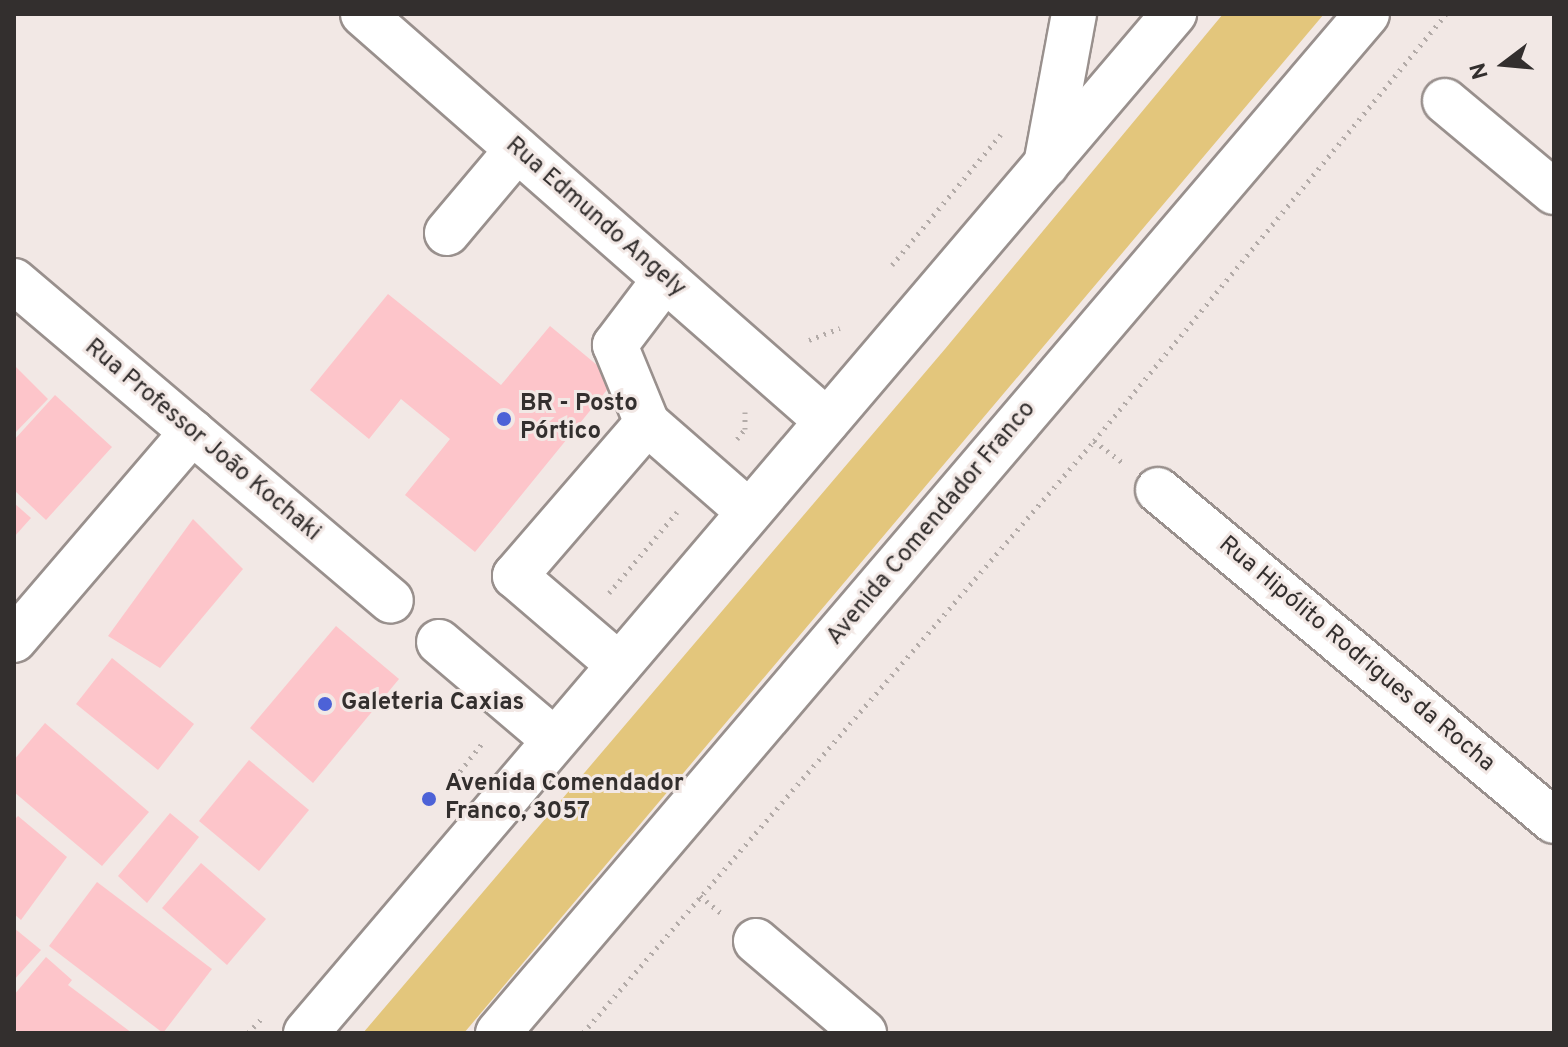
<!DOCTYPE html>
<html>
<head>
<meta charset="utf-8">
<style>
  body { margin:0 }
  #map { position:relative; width:1568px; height:1047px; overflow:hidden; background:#f2e8e5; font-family:Overpass,sans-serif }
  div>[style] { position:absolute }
  .green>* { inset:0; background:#e3c67c }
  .building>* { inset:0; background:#fdc5ca }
  .path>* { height:5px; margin-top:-2.5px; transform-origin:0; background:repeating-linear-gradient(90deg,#b3aba8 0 2px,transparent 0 8px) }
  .roads { filter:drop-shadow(2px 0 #99908d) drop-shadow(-2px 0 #99908d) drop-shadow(0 2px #99908d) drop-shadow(0 -2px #99908d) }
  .minor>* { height:44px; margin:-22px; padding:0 22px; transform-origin:22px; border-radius:22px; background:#fff }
  .highway>* { height:44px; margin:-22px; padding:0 22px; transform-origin:22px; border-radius:22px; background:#fff }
  .dots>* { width:22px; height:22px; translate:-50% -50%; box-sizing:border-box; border:4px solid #f2e8e5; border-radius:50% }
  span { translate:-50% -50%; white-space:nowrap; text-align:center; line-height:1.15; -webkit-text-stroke:6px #f2e8e5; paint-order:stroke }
  .street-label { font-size:24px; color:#332f2e }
  .poi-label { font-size:24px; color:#332f2e; font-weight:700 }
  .left { translate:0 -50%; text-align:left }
  .frame { position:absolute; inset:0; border:16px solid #332f2e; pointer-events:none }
  .north { position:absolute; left:1464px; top:24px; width:80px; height:80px; -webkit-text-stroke:6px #f2e8e5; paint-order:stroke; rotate:254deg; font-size:22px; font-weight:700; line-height:32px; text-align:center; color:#332f2e }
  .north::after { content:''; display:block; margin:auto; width:28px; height:36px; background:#332f2e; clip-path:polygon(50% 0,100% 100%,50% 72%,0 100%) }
</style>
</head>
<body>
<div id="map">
  <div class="green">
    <i style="clip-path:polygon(1223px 14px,1324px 14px,464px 1033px,363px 1033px,945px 349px)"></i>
  </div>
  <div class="building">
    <i style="clip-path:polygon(388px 294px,501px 385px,550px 326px,615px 380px,475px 552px,405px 495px,450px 439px,401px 399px,369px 439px,310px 390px)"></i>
    <i style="clip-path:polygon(14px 365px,48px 399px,14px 434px)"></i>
    <i style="clip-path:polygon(55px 395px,112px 447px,46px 520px,14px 490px,14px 440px)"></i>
    <i style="clip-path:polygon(14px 503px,31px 518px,14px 537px)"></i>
    <i style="clip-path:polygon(193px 519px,243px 569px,160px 668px,108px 636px)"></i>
    <i style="clip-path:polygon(336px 626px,399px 679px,313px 783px,250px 728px)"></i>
    <i style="clip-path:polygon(112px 658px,194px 724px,158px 770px,76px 704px)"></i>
    <i style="clip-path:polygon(45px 723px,149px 812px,102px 866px,14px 792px,14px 760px)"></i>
    <i style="clip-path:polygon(249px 760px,309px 810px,259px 871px,199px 821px)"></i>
    <i style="clip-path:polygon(170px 813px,199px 837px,147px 903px,118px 876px)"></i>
    <i style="clip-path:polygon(18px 816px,67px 857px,21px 920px,14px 914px,14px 820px)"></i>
    <i style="clip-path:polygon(201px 863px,266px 919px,227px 965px,162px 908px)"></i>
    <i style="clip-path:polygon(97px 882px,212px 969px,163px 1033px,49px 946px)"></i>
    <i style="clip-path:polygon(14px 928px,41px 950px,14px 980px)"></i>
    <i style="clip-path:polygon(46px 957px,72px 980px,68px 985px,132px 1033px,20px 1033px,14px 1028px,14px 995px)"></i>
  </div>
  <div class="path">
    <i style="left:892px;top:265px;width:170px;rotate:-50.2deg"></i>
    <i style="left:809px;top:340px;width:33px;rotate:-21deg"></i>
    <i style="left:737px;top:439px;width:13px;rotate:-51deg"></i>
    <i style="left:745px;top:429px;width:17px;rotate:-90deg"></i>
    <i style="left:1094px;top:441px;width:35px;rotate:37deg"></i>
    <i style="left:609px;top:593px;width:106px;rotate:-50deg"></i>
    <i style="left:445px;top:790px;width:63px;rotate:-51.5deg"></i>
    <i style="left:700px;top:896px;width:27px;rotate:39deg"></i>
    <i style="left:248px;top:1033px;width:19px;rotate:-47deg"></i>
    <i style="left:583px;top:1033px;width:782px;rotate:-49.2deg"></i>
    <i style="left:1094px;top:441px;width:553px;rotate:-50.5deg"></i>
  </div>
  <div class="roads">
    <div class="minor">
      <i style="left:363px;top:14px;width:617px;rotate:41.26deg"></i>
      <i style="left:1445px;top:101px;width:142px;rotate:39.9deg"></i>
      <i style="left:1046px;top:165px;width:154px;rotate:-79.5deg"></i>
      <i style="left:447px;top:233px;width:109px;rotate:-49.9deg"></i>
      <i style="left:665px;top:279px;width:83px;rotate:127.1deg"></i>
      <i style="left:615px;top:345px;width:84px;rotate:67.7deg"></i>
      <i style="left:647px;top:423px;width:135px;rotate:41.1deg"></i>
      <i style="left:14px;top:281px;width:494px;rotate:40.3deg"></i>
      <i style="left:1158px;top:490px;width:516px;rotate:39.89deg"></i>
      <i style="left:14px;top:640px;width:274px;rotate:-49.4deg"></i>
      <i style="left:439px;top:642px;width:151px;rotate:40.4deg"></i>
      <i style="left:619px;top:665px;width:137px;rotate:-139.4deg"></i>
      <i style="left:515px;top:576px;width:202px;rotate:-49.2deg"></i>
      <i style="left:756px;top:941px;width:142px;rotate:40.4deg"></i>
    </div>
    <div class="highway">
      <i style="left:306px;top:1033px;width:1339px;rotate:-49.58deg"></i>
      <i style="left:498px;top:1033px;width:1339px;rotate:-49.54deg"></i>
    </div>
  </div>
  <div class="dots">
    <i style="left:504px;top:419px;background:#4d62d7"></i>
    <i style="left:325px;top:704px;background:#4d62d7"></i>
    <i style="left:429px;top:799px;background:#4d62d7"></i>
  </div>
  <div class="street-label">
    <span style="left:595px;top:218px;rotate:41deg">Rua Edmundo Angely</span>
    <span style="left:202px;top:441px;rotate:40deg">Rua Professor João Kochaki</span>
    <span style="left:932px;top:524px;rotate:-50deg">Avenida Comendador Franco</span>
    <span style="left:1356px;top:655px;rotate:40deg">Rua Hipólito Rodrigues da Rocha</span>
  </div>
  <div class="poi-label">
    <span class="left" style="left:520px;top:419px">BR - Posto<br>Pórtico</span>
    <span class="left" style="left:341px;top:704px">Galeteria Caxias</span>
    <span class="left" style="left:445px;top:799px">Avenida Comendador<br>Franco, 3057</span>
  </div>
  <div class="frame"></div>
  <div class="north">N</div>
</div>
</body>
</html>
